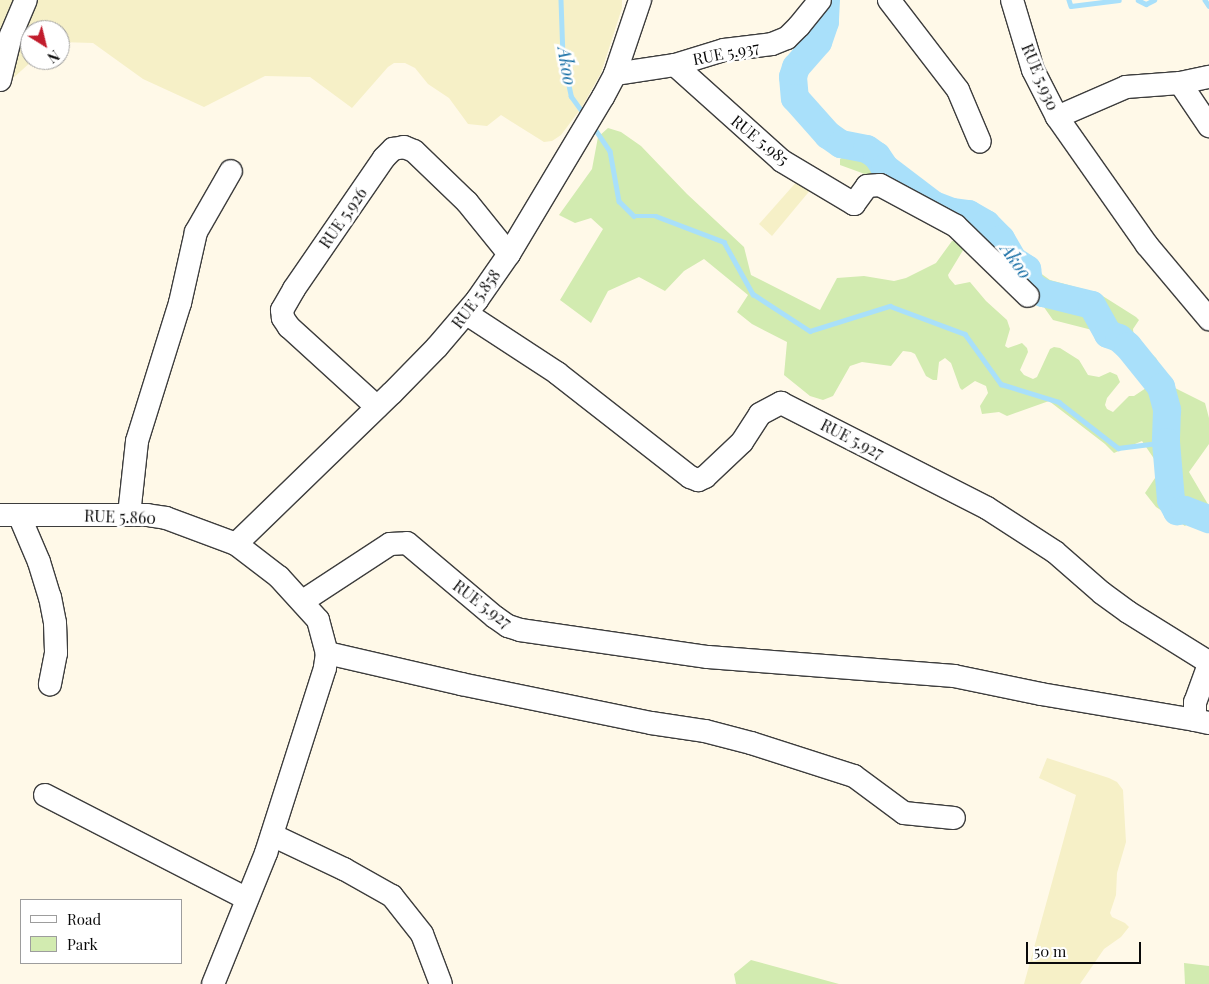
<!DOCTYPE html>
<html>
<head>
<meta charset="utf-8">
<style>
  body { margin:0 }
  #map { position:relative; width:1209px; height:984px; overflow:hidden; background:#fff9e8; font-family:"Playfair Display",serif }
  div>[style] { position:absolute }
  .farmland>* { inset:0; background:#f6f0c7 }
  .green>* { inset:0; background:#d2ebb0 }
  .stream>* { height:4.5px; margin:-2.25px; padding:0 2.25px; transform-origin:2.25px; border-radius:2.25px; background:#a9e0fa }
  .river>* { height:28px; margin:-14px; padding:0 14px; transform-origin:14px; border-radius:14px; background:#a9e0fa }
  .roads { filter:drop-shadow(1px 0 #3d3d3d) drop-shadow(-1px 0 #3d3d3d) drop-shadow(0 1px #3d3d3d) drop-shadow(0 -1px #3d3d3d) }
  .minor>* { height:22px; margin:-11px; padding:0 11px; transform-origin:11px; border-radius:11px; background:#fff }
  span { translate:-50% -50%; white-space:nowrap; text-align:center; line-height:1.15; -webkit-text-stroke:5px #fff; paint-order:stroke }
  .street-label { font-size:16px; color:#0a0a0a }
  .water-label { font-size:18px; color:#0e69a2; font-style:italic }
  .legend { position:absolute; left:20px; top:899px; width:162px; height:65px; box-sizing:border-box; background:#fff; border:1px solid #9d9d9d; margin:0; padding:6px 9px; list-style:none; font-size:15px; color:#0a0a0a }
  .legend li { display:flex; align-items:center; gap:10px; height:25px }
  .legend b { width:25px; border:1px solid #9d9d9d }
  .north { position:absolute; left:20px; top:20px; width:50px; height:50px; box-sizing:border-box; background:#fff; border:1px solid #9d9d9d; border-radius:50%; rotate:144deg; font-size:14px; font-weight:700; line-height:20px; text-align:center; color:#0a0a0a }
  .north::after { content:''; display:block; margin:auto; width:18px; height:22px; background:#c11c2c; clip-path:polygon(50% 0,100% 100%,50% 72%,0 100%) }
  .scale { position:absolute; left:1026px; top:942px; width:115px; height:22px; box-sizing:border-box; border:2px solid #0a0a0a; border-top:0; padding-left:6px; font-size:15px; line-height:18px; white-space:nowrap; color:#0a0a0a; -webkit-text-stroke:4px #fff; paint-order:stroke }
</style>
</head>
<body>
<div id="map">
  <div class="farmland">
    <i style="clip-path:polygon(0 0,622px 0,622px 8px,601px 73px,582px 107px,561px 135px,552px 141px,544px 142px,501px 115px,487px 126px,468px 124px,449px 98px,428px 84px,415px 68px,405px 63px,394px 63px,388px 67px,352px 108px,310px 77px,265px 76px,204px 107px,143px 79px,93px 43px,60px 42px,60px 30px,30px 30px,30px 60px,33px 60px,0 90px)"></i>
    <i style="clip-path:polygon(799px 179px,812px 188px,772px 236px,759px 224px)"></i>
    <i style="clip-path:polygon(1047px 758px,1109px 778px,1117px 782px,1123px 790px,1126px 842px,1117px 873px,1116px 895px,1110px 913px,1112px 917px,1125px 923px,1129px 927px,1121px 937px,1104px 949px,1080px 984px,1024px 984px,1076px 795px,1039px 778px)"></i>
  </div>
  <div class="green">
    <i style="clip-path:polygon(608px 128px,621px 132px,641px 146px,687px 194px,744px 247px,751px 275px,820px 310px,837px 278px,864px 276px,894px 281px,906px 278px,936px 263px,952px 241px,961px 241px,965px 247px,948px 275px,949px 278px,955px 285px,970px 282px,986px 301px,1007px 320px,1010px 329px,1005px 346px,1008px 348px,1022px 343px,1027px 348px,1028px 352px,1020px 370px,1024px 375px,1033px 379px,1037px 377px,1050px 349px,1054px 347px,1060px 348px,1079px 360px,1088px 375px,1099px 377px,1110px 372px,1117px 375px,1120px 382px,1107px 398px,1105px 405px,1107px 409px,1113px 412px,1129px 396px,1134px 396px,1149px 386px,1141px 373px,1117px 341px,1100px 332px,1053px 320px,1034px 293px,1000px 258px,995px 241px,985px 233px,941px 218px,873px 177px,840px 165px,840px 159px,847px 155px,886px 165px,975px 212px,989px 221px,1025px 262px,1050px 280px,1098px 293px,1136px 317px,1139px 320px,1133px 329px,1134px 338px,1156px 358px,1168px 382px,1175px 388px,1205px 403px,1209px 418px,1209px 444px,1189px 472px,1209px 506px,1185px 526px,1156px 507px,1145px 493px,1161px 469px,1142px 441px,1114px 453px,1105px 444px,1049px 401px,1007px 416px,999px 412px,982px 414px,980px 406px,988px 393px,986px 386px,975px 381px,962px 390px,960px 388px,951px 363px,945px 358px,939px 362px,937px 380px,933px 380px,926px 376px,915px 354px,911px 352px,903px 351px,891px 366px,862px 362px,850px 366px,833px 396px,823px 400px,810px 396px,784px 375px,787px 342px,752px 324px,737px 312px,748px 295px,704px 259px,684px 271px,665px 291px,639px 277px,608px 291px,591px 323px,560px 300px,603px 229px,591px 218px,575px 223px,559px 215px,592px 169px,598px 137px)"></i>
    <i style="clip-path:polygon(751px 960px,839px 984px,736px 984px,734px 974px)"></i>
    <i style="clip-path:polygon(1184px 963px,1209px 966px,1209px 984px,1185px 984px)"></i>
  </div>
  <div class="stream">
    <i style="left:561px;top:0;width:57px;rotate:88deg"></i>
    <i style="left:563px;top:57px;width:40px;rotate:78deg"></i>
    <i style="left:571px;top:96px;width:22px;rotate:54deg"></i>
    <i style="left:1069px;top:0;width:6px;rotate:72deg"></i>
    <i style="left:1071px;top:6px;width:48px;rotate:-7.1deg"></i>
    <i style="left:1138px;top:0;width:9px;rotate:27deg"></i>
    <i style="left:1146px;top:4px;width:9px;rotate:-27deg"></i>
    <i style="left:1205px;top:0;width:7px;rotate:56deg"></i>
    <i style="left:593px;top:126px;width:30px;rotate:56deg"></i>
    <i style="left:610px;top:151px;width:51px;rotate:79.8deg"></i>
    <i style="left:619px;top:201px;width:21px;rotate:45deg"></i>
    <i style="left:634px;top:216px;width:22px"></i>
    <i style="left:656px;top:216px;width:73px;rotate:20.9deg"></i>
    <i style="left:724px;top:242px;width:60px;rotate:60.9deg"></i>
    <i style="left:753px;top:294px;width:68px;rotate:33deg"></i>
    <i style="left:810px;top:331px;width:84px;rotate:-17.4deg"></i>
    <i style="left:890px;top:306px;width:80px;rotate:20.5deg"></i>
    <i style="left:965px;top:334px;width:62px;rotate:54.2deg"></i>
    <i style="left:1001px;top:384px;width:61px;rotate:17.2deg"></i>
    <i style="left:1059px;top:402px;width:75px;rotate:37.9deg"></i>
    <i style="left:1118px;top:448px;width:48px;rotate:-7.1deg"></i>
  </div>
  <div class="river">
    <i style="left:826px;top:0;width:22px;rotate:93deg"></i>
    <i style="left:825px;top:22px;width:21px;rotate:109deg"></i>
    <i style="left:818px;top:42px;width:33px;rotate:131deg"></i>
    <i style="left:796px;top:67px;width:10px;rotate:107deg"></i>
    <i style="left:793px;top:77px;width:21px;rotate:85deg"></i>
    <i style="left:795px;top:98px;width:50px;rotate:48.3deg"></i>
    <i style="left:828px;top:135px;width:16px;rotate:35deg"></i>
    <i style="left:841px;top:144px;width:26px;rotate:11deg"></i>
    <i style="left:867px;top:149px;width:12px;rotate:35deg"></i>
    <i style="left:877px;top:156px;width:14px;rotate:56deg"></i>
    <i style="left:885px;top:168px;width:61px;rotate:37.1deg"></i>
    <i style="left:934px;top:205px;width:19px;rotate:21deg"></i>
    <i style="left:952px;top:212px;width:17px;rotate:7deg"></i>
    <i style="left:969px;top:214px;width:20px;rotate:30deg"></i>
    <i style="left:986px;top:224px;width:21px;rotate:45deg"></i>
    <i style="left:1001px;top:239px;width:24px;rotate:60deg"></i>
    <i style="left:1013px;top:260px;width:17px;rotate:33deg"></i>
    <i style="left:1027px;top:269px;width:12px;rotate:81deg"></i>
    <i style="left:1029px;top:281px;width:7px;rotate:56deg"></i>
    <i style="left:1033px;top:287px;width:12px;rotate:31deg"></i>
    <i style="left:1043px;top:293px;width:50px;rotate:13.8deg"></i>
    <i style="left:1092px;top:305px;width:33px;rotate:61deg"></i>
    <i style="left:1108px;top:334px;width:12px;rotate:20deg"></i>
    <i style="left:1119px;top:338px;width:12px;rotate:42deg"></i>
    <i style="left:1128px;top:346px;width:53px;rotate:51.2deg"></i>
    <i style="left:1161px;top:387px;width:24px;rotate:75deg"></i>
    <i style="left:1167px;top:410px;width:32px;rotate:92deg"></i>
    <i style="left:1166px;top:442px;width:58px;rotate:85.1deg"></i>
    <i style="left:1171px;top:500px;width:13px;rotate:61deg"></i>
    <i style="left:1177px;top:511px;width:8px;rotate:-7deg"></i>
    <i style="left:1185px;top:510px;width:26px;rotate:21deg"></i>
  </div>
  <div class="roads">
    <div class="minor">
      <i style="left:889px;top:0;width:113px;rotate:52.5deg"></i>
      <i style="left:958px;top:90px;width:56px;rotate:67.1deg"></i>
      <i style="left:1012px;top:0;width:73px;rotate:73.3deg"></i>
      <i style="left:1033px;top:70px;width:53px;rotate:62.9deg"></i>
      <i style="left:1057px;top:117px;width:75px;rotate:-23.5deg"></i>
      <i style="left:1126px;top:87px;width:54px;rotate:-4.2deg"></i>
      <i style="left:1180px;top:83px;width:30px;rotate:-12deg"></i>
      <i style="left:675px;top:65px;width:144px;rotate:41.9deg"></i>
      <i style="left:782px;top:161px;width:84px;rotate:30.8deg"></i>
      <i style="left:854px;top:204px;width:22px;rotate:-54deg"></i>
      <i style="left:867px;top:186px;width:13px;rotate:-4deg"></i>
      <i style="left:880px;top:185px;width:86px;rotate:28.3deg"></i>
      <i style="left:956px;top:226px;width:100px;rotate:44.2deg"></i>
      <i style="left:615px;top:74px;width:61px;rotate:-8.5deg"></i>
      <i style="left:675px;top:65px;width:51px;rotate:-17deg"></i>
      <i style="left:724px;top:50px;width:48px;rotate:-7.1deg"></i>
      <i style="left:772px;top:44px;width:16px;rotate:-22deg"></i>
      <i style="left:787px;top:38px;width:17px;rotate:-45deg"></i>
      <i style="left:799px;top:26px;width:33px;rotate:-51deg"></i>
      <i style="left:0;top:80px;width:46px;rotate:-76.3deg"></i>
      <i style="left:11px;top:35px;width:38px;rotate:-67deg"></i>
      <i style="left:1180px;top:83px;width:52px;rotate:56deg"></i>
      <i style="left:1057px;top:117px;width:156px;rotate:54.9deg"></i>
      <i style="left:1147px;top:245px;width:97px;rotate:50deg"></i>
      <i style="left:467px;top:314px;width:108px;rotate:33.2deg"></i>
      <i style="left:557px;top:373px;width:169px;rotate:38deg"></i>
      <i style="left:690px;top:477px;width:9px;rotate:21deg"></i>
      <i style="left:698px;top:480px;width:8px;rotate:-23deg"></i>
      <i style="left:705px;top:477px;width:51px;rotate:-43.4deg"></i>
      <i style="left:742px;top:442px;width:33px;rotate:-57deg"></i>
      <i style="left:760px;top:414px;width:24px;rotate:-28deg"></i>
      <i style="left:781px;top:403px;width:231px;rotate:27deg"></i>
      <i style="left:987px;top:508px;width:81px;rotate:32.9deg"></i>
      <i style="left:1055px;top:552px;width:62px;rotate:41.1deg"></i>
      <i style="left:1102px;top:593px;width:32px;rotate:36deg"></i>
      <i style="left:1128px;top:612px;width:91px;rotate:31.9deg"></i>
      <i style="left:1205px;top:660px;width:8px;rotate:67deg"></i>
      <i style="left:1208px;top:667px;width:37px;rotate:110deg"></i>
      <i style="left:1195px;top:702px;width:18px;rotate:90deg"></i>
      <i style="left:1195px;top:720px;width:14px;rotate:12deg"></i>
      <i style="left:377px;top:407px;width:119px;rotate:-137.7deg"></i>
      <i style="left:289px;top:327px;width:11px;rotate:-124deg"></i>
      <i style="left:283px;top:318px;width:8px;rotate:-97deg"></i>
      <i style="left:282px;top:310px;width:24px;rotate:-60deg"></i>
      <i style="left:294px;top:289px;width:159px;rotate:-55.5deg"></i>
      <i style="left:384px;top:158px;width:13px;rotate:-45deg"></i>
      <i style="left:393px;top:149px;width:11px;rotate:-10deg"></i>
      <i style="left:404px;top:147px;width:11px;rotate:22deg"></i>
      <i style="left:414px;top:151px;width:74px;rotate:43.9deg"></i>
      <i style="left:467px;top:202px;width:67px;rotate:51.1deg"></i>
      <i style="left:0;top:515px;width:147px"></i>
      <i style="left:147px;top:515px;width:19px;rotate:9deg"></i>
      <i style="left:166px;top:518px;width:75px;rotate:20.4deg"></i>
      <i style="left:236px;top:544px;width:54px;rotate:37.5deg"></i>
      <i style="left:279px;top:577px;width:58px;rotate:47.8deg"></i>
      <i style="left:318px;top:620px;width:34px;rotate:75deg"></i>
      <i style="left:327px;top:653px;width:15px;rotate:98deg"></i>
      <i style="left:325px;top:668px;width:194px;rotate:107.7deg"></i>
      <i style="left:266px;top:853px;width:141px;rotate:112deg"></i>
      <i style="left:19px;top:515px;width:51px;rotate:66.9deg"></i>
      <i style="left:39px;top:562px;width:37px;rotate:73deg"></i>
      <i style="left:50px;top:597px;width:26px;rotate:79deg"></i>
      <i style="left:55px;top:623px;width:30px;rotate:88deg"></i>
      <i style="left:56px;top:653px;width:32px;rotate:101deg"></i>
      <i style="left:129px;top:515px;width:74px;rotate:-83.8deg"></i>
      <i style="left:137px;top:441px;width:145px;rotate:-72.7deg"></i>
      <i style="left:180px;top:303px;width:73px;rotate:-77.3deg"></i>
      <i style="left:196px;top:232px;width:70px;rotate:-60.2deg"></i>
      <i style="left:236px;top:544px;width:217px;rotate:-44.1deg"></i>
      <i style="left:392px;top:393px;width:64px;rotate:-45.6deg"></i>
      <i style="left:437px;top:347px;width:62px;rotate:-49.6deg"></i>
      <i style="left:477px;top:300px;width:56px;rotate:-55.2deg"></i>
      <i style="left:509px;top:254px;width:183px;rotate:-59.1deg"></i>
      <i style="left:603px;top:97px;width:26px;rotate:-62deg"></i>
      <i style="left:615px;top:74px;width:78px;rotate:-71.3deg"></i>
      <i style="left:303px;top:601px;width:104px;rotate:-33.2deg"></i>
      <i style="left:390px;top:544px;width:17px;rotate:-3deg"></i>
      <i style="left:407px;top:543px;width:115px;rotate:40.1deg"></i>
      <i style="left:495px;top:617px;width:16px;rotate:35deg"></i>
      <i style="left:508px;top:626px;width:13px;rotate:18deg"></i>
      <i style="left:520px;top:630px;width:190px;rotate:8.2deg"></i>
      <i style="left:708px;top:657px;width:247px;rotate:4.4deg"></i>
      <i style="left:954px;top:676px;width:89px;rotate:11.7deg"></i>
      <i style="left:1041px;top:694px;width:156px;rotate:9.6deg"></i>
      <i style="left:327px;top:653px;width:138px;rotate:13deg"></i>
      <i style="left:461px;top:684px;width:194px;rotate:11.6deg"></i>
      <i style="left:651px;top:723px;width:55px;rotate:8.4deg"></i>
      <i style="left:705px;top:731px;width:48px;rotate:14.6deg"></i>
      <i style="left:751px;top:743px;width:108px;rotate:17.8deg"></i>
      <i style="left:854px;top:776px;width:62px;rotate:36.5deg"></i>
      <i style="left:904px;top:813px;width:50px;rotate:5.7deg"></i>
      <i style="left:45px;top:795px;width:227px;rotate:27.2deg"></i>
      <i style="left:272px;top:835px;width:80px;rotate:25.3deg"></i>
      <i style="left:344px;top:869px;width:55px;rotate:29.4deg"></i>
      <i style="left:392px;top:896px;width:48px;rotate:51.7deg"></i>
      <i style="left:422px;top:934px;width:53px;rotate:69.2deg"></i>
    </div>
  </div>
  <div class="street-label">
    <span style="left:726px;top:53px;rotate:-11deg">RUE 5.937</span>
    <span style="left:1040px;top:77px;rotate:67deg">RUE 5.930</span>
    <span style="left:760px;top:140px;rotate:39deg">RUE 5.985</span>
    <span style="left:343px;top:218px;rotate:-55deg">RUE 5.926</span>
    <span style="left:476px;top:299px;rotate:-53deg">RUE 5.858</span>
    <span style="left:852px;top:439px;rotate:27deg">RUE 5.927</span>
    <span style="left:120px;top:517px;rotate:2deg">RUE 5.860</span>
    <span style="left:482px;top:604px;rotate:37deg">RUE 5.927</span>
  </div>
  <div class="water-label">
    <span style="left:567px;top:66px;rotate:81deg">Akoo</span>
    <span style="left:1016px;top:261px;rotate:55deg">Akoo</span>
  </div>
  <ul class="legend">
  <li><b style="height:6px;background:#fff"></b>Road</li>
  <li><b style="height:14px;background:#d2ebb0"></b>Park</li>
  </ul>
  <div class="north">N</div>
  <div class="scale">50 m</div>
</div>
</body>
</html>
